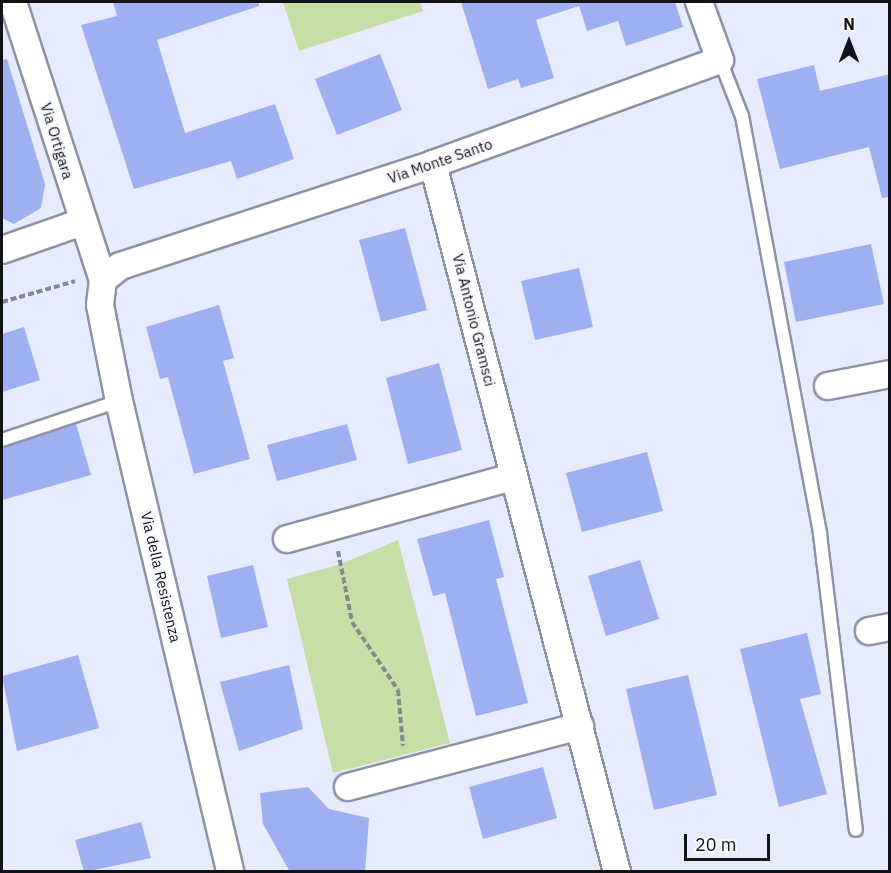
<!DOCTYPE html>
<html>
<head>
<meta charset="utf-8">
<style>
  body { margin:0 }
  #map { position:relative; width:891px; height:873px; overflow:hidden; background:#e6ebfd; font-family:"IBM Plex Sans",sans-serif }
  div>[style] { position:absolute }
  .green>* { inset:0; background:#c6dfa7 }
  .building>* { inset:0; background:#9eb0f1 }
  .path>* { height:4px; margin-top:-2px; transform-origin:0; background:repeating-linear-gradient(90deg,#848894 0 6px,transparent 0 9px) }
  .roads { filter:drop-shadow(2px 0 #8d92a3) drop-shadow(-2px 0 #8d92a3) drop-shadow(0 2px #8d92a3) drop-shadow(0 -2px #8d92a3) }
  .lane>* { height:12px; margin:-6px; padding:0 6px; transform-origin:6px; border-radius:6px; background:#fff }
  .street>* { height:26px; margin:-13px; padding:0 13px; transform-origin:13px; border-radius:13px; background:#fff }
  span { translate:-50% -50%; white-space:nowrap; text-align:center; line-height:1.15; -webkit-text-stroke:6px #f8f9fd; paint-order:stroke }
  .street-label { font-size:15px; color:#121319 }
  .frame { position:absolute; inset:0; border:3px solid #121319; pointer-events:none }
  .north { position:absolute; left:819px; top:12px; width:60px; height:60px; -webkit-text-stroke:4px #f8f9fd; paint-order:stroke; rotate:0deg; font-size:16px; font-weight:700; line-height:24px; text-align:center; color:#121319 }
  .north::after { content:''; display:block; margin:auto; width:21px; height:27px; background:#121319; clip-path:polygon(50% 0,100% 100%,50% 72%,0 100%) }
  .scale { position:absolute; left:684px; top:834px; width:86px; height:27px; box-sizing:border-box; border:3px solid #121319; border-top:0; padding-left:8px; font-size:18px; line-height:21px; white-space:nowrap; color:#121319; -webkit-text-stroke:4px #f8f9fd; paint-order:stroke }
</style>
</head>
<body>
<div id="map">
  <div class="green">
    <i style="clip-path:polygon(283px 2px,420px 2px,423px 11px,299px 51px)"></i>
    <i style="clip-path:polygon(398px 540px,450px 743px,333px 773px,287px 579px,341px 564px)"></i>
  </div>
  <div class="building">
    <i style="clip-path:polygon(113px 2px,259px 2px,259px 6px,157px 40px,185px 133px,275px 104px,294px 159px,237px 179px,231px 161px,134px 189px,81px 25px,117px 16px)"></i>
    <i style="clip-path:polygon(461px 2px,675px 2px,683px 27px,626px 46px,618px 21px,587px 31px,579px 6px,536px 20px,554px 78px,521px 88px,518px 79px,488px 89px)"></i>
    <i style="clip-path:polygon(380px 54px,402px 110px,337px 135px,315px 79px)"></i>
    <i style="clip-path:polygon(7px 59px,45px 184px,41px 208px,14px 224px,2px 218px,2px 60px)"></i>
    <i style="clip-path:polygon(814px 65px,820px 91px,890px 74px,890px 197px,882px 198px,869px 147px,780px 169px,757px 79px)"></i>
    <i style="clip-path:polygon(405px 228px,427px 310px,381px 322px,359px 240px)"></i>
    <i style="clip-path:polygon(871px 244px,884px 304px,796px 322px,784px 262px)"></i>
    <i style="clip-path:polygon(579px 268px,593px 327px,535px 340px,521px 281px)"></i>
    <i style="clip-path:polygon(219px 305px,234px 358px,223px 361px,250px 459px,194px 474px,168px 377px,160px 379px,146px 327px)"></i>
    <i style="clip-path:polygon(24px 327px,40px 380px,2px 392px,2px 334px)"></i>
    <i style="clip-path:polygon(439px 363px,462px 450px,408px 464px,386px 378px)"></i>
    <i style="clip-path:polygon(76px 424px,91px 475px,2px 500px,2px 448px)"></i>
    <i style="clip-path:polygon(347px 424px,357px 460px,277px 481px,267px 445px)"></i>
    <i style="clip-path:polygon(647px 452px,663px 511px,582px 532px,566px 473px)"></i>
    <i style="clip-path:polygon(489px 520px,504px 577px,496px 579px,528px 703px,476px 716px,445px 593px,433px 596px,417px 539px)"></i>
    <i style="clip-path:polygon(640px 560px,659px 619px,606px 636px,588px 576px)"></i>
    <i style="clip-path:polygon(253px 565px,268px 627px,221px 638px,207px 576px)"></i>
    <i style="clip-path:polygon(807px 633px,821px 694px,800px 699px,827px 794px,779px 807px,740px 649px)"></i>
    <i style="clip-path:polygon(78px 655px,99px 728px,17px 751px,2px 676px)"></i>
    <i style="clip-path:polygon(289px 665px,303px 729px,239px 751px,220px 682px)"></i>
    <i style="clip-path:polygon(688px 675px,717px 795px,654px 810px,626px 689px)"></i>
    <i style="clip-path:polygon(543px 767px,557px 818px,483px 839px,469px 787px)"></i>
    <i style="clip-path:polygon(308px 787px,329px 809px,369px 818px,365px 872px,290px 872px,263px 824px,260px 793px)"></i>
    <i style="clip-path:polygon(141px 822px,151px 858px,84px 872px,75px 840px)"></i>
  </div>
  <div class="path">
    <i style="left:2px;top:302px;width:76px;rotate:-16deg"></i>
    <i style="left:338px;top:551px;width:72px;rotate:78.8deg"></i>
    <i style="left:352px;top:622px;width:82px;rotate:55.9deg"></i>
    <i style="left:398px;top:690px;width:56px;rotate:84.9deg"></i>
  </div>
  <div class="roads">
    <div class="lane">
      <i style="left:720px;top:60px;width:60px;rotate:68.6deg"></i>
      <i style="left:742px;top:116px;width:425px;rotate:79.4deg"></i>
      <i style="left:820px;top:534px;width:298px;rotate:83.1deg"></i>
      <i style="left:2px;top:440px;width:123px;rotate:-18.4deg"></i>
    </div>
    <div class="street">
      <i style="left:13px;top:2px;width:292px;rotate:72.1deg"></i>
      <i style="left:433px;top:164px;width:732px;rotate:75.43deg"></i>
      <i style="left:2px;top:250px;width:85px;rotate:-19.3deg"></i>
      <i style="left:103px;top:280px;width:22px;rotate:-39deg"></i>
      <i style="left:120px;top:266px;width:329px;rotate:-18deg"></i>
      <i style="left:433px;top:164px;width:305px;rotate:-19.9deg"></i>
      <i style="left:720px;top:60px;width:62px;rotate:-109.9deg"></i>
      <i style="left:103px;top:280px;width:25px;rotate:97deg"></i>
      <i style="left:100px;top:305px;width:98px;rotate:78.8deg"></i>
      <i style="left:119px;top:401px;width:484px;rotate:76.7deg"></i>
      <i style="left:828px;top:386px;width:63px;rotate:-11deg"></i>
      <i style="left:287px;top:539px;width:233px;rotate:-15.4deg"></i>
      <i style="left:869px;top:631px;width:21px;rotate:-11deg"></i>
      <i style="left:348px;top:787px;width:240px;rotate:-14.7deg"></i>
    </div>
  </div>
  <div class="street-label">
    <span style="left:57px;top:141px;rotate:73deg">Via Ortigara</span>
    <span style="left:440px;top:161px;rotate:-19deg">Via Monte Santo</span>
    <span style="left:474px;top:320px;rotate:76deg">Via Antonio Gramsci</span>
    <span style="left:161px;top:577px;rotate:77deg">Via della Resistenza</span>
  </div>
  <div class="frame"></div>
  <div class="north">N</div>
  <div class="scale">20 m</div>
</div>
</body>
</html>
